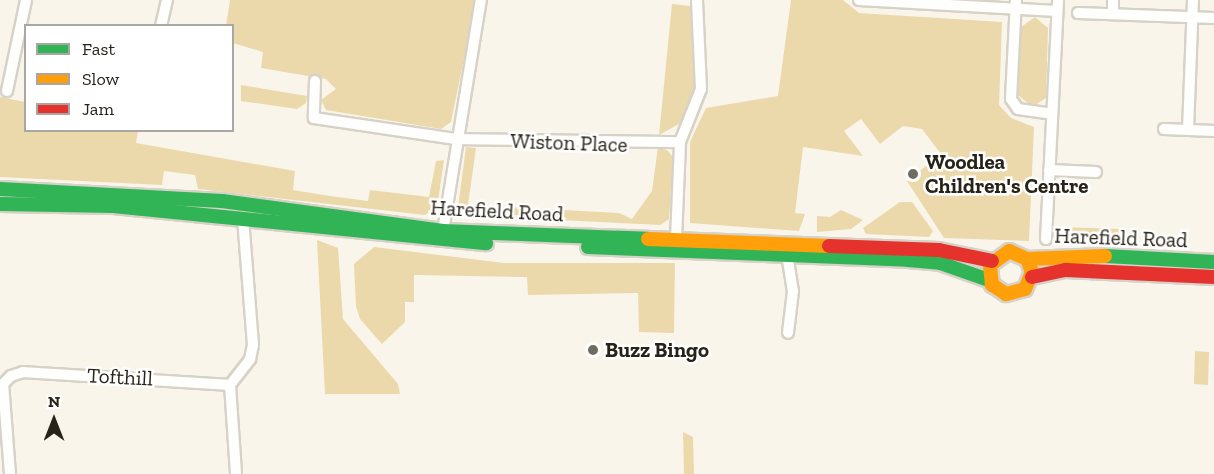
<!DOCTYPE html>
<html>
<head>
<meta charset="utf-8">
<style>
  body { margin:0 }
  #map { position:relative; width:1214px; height:474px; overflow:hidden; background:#f9f5eb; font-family:"Zilla Slab",serif }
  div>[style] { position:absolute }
  .green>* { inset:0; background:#ecd9ab }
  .roads { filter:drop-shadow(2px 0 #d6d2c8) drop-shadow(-2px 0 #d6d2c8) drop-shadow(0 2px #d6d2c8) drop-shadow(0 -2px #d6d2c8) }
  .street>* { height:10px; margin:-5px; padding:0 5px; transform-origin:5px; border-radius:5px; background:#fefefc }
  .fast>* { height:14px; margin:-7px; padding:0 7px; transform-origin:7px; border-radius:7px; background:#30b455 }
  .slow>* { height:14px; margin:-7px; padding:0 7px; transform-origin:7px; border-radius:7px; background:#ff9f0a }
  .jam>* { height:14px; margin:-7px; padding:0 7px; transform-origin:7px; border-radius:7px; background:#e5322d }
  .dots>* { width:16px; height:16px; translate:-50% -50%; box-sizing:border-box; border:3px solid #fff; border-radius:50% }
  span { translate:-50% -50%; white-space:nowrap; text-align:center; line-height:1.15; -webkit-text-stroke:5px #fff; paint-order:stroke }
  .street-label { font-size:21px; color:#282318 }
  .poi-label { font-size:21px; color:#282318; font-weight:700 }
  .left { translate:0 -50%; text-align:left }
  .legend { position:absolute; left:24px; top:24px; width:210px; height:108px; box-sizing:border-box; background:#fff; border:2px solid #a9a7a3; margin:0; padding:8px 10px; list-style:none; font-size:18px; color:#282318 }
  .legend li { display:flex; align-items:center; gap:12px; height:30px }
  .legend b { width:30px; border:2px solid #a9a7a3 }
  .north { position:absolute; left:24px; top:390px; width:60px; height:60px; -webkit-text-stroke:4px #fff; paint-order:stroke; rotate:0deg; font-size:16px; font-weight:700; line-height:24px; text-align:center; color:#282318 }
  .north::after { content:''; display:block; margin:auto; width:21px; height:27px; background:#282318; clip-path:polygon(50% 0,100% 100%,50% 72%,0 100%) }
</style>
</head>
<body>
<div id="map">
  <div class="green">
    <i style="clip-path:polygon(230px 0,476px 0,451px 122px,441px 129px,326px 110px,321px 100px,336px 89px,326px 79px,261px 68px,263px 52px,233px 43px,232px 26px,226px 26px)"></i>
    <i style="clip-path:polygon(791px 0,843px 0,859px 13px,1002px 22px,999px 105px,1011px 118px,1034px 127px,1029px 241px,944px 238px,907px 181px,941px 154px,922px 129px,903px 126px,880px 144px,861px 119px,844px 131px,863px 156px,803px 147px,795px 213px,805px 214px,799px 231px,690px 223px,690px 142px,697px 127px,706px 108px,778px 96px)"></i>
    <i style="clip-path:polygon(672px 4px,690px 6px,695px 89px,679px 124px,659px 135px)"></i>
    <i style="clip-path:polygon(1035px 17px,1048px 28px,1046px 98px,1032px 107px,1017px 94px,1021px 27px)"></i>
    <i style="clip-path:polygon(241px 85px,307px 96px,306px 103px,297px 109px,241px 101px)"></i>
    <i style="clip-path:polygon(0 97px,25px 102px,26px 130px,138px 131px,136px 143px,295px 171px,293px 190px,330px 196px,368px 201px,370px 190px,429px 197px,436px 161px,444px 160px,437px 208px,425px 215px,198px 189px,195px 175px,164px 171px,162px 185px,0 177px)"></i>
    <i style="clip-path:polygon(466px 147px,476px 148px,468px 205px,619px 213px,632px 219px,652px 191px,658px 147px,667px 150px,673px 157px,669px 219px,660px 225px,457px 215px)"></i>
    <i style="clip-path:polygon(900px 202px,912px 202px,933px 231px,929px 237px,866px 234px,863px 228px)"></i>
    <i style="clip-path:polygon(841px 210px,863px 220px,851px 229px,817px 232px,817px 216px,830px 217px)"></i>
    <i style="clip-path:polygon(1058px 227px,1122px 229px,1121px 246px,1066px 243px,1060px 240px)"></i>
    <i style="clip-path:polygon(317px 240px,338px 248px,343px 319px,398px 384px,400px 394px,325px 394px)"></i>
    <i style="clip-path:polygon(374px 247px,504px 263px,675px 263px,674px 333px,639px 332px,638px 293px,528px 295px,527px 277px,414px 275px,414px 302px,405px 302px,405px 322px,382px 344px,360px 319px,356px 306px,354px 264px)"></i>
    <i style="clip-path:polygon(1195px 351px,1209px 352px,1208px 385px,1194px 384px)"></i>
    <i style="clip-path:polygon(683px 432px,693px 437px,694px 474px,684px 474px)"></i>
  </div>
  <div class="roads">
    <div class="street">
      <i style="left:859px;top:0;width:198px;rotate:3.2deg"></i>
      <i style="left:1016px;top:0;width:99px;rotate:92.9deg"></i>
      <i style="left:1011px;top:99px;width:12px;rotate:55deg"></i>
      <i style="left:1018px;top:109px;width:34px;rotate:8deg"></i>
      <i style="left:1078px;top:13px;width:136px;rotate:2.1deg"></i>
      <i style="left:1113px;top:14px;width:14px;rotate:-90deg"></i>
      <i style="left:161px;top:26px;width:27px;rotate:-77deg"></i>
      <i style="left:315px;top:81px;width:37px;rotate:92deg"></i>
      <i style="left:314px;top:118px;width:145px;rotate:8.4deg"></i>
      <i style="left:457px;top:139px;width:223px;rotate:0.8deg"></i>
      <i style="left:7px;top:91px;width:93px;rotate:-78.2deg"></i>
      <i style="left:1164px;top:129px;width:50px;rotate:2.3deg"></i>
      <i style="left:1188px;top:130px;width:130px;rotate:-87.8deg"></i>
      <i style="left:1049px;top:170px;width:47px;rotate:2.4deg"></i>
      <i style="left:443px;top:231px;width:234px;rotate:-80.7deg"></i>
      <i style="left:676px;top:239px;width:97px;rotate:-87.6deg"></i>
      <i style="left:680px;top:142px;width:57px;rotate:-68.4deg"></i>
      <i style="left:701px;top:89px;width:89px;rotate:-92.6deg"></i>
      <i style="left:1046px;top:239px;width:239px;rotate:-87.1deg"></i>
      <i style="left:787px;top:254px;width:37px;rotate:81deg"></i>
      <i style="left:793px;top:291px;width:42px;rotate:96.8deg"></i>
      <i style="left:230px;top:385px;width:33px;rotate:-52deg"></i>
      <i style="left:250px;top:359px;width:14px;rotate:-78deg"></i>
      <i style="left:253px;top:345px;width:127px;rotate:-94.5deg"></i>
      <i style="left:230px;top:385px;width:89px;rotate:86.1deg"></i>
      <i style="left:10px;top:474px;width:90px;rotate:-94.4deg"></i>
      <i style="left:3px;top:384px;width:11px;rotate:-45deg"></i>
      <i style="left:11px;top:376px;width:13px;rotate:-18deg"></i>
      <i style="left:23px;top:372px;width:207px;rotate:3.6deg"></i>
    </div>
    <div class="fast">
      <i style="left:0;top:189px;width:222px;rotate:3.1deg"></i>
      <i style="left:222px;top:201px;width:223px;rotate:7.7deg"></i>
      <i style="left:443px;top:231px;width:205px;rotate:2.2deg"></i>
      <i style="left:0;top:204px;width:113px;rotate:1deg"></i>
      <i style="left:113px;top:206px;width:375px;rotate:5.7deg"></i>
      <i style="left:588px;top:247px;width:320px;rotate:2.3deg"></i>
      <i style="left:908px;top:260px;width:32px;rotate:5deg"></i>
      <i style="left:940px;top:263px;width:52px;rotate:19.1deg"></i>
      <i style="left:1105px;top:256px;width:109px;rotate:3.2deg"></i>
    </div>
    <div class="slow">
      <i style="left:648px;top:239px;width:181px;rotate:2.2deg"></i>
      <i style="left:1027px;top:259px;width:14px;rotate:69deg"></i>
      <i style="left:1032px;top:272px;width:18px;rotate:112deg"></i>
      <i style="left:1025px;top:289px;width:20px;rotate:165deg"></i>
      <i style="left:1006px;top:294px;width:17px;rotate:-147deg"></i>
      <i style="left:992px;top:285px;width:20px;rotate:-96deg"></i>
      <i style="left:990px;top:265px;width:24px;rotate:-36deg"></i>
      <i style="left:1009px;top:251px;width:20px;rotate:24deg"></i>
      <i style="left:1027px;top:259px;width:78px;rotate:-2.2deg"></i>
    </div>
    <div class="jam">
      <i style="left:829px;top:246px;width:110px;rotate:2.1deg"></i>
      <i style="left:939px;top:250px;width:54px;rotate:11.7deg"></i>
      <i style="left:1032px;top:277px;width:35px;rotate:-12deg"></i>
      <i style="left:1066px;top:270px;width:148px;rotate:2.7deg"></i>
    </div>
  </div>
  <div class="dots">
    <i style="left:913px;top:174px;background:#716c62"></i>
    <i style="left:593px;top:350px;background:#716c62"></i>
  </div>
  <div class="street-label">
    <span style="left:569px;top:143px;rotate:2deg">Wiston Place</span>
    <span style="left:497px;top:211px;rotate:3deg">Harefield Road</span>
    <span style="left:1121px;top:238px;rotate:2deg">Harefield Road</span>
    <span style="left:120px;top:377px;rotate:3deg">Tofthill</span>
  </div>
  <div class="poi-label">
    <span class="left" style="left:925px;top:174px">Woodlea<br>Children's Centre</span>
    <span class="left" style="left:605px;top:350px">Buzz Bingo</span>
  </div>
  <ul class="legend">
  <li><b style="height:8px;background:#30b455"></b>Fast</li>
  <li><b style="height:8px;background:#ff9f0a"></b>Slow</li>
  <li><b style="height:8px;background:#e5322d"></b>Jam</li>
  </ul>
  <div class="north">N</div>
</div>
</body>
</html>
